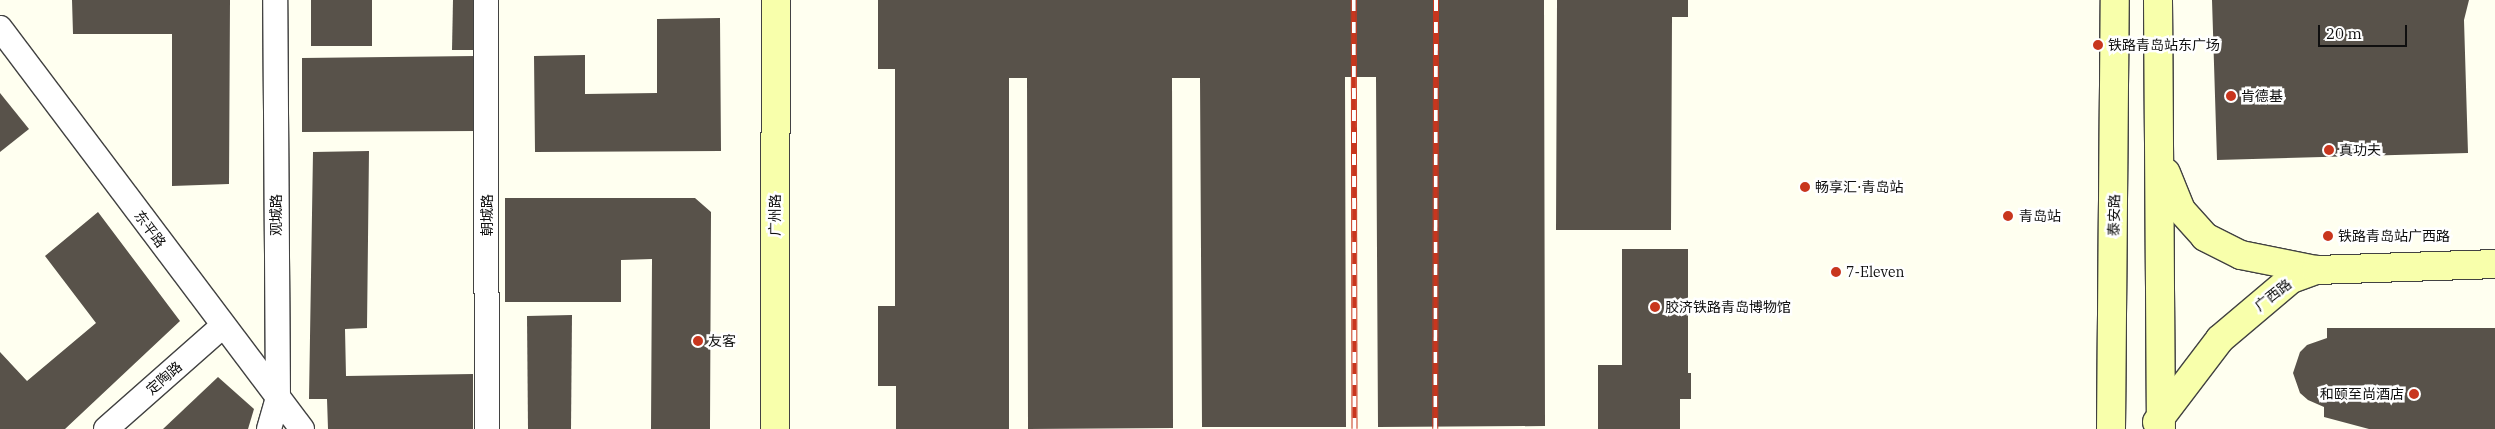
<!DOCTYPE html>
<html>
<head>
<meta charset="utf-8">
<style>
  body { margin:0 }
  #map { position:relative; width:2495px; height:429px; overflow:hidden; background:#fffff0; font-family:"IBM Plex Serif","Noto Sans SC",serif }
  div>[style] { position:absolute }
  .building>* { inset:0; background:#58524a }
  .roads { filter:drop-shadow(1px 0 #424242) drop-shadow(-1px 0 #424242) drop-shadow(0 1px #424242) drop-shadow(0 -1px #424242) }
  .street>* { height:24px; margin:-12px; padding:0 12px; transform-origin:12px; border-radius:12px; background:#fff }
  .secondary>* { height:28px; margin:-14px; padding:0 14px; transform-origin:14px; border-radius:14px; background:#f8ffab }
  .rail>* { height:5.5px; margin-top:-2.75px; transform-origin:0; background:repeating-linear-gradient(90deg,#fff 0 11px,#c8361e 0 22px); box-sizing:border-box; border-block:1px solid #c8361e }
  .dots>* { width:14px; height:14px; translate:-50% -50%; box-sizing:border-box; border:2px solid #fff; border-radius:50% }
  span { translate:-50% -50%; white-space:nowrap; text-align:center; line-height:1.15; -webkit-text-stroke:5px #fff; paint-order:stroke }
  .poi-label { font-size:14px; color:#0f0f0f }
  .left { translate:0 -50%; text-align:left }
  .right { translate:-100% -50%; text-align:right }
  .street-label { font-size:14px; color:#0f0f0f }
  .scale { position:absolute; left:2318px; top:25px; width:89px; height:22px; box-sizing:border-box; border:2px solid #0f0f0f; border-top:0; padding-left:6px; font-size:15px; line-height:18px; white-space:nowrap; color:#0f0f0f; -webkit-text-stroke:4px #fff; paint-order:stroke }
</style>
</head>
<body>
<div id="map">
  <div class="building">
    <i style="clip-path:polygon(72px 0,230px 0,229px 184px,172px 186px,172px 34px,73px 34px)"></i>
    <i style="clip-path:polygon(311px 0,372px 0,372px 46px,311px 46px)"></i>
    <i style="clip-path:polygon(453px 0,477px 0,476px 50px,452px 50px)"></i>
    <i style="clip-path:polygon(878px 0,1544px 0,1545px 426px,1378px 427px,1376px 77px,1345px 77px,1346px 427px,1202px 427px,1200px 78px,1172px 78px,1173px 428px,1028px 429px,1027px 78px,1009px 78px,1009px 429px,896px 429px,896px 386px,878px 386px,878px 306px,895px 306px,895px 69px,878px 69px)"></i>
    <i style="clip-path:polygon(1557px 0,1688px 0,1688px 17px,1672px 17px,1671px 230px,1556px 230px)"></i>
    <i style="clip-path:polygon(2212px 0,2469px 0,2464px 20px,2468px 153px,2217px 160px)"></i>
    <i style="clip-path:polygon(720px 18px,721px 151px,535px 152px,534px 56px,585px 55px,585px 94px,657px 93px,657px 19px)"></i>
    <i style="clip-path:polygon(476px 56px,475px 131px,302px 132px,302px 58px)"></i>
    <i style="clip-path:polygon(0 93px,29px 129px,0 152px)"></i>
    <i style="clip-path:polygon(369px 151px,367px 328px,345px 329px,346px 376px,473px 374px,473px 429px,328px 429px,327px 399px,309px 399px,313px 152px)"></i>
    <i style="clip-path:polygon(505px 198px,695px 198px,711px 212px,710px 429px,651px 429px,652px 259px,621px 260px,621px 302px,505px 302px)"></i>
    <i style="clip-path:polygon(98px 212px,180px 321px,65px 429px,0 429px,0 352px,27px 381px,96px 323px,45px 256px)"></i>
    <i style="clip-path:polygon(1622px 249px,1688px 249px,1688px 373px,1691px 373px,1691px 399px,1680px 399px,1680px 429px,1598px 429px,1598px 365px,1622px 365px)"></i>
    <i style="clip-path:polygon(572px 315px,571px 429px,528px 429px,527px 316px)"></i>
    <i style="clip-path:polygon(2327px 328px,2495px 328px,2495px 429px,2369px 429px,2324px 417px,2324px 407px,2308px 400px,2300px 393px,2293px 373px,2300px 352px,2307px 345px,2327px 338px)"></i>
    <i style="clip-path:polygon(218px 377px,254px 409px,248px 429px,163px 429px)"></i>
  </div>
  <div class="roads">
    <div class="street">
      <i style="left:486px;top:0;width:429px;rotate:89.9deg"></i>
      <i style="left:0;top:28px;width:502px;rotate:53.02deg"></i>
      <i style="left:106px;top:429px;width:156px;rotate:-41.4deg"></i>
      <i style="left:269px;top:429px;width:32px;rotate:-74deg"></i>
      <i style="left:278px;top:398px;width:398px;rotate:-90.4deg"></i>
    </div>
    <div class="secondary">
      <i style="left:2158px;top:0;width:429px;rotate:89.6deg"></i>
      <i style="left:2166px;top:173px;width:40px;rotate:68deg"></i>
      <i style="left:2181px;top:210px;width:36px;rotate:48deg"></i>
      <i style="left:2205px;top:237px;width:40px;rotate:26.6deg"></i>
      <i style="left:2241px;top:255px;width:76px;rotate:11.3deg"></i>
      <i style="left:2157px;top:422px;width:104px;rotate:-52.8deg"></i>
      <i style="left:2220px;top:339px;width:93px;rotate:-40.2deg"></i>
      <i style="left:2291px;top:279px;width:27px;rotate:-20deg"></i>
      <i style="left:2316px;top:270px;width:179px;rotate:-1.9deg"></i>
      <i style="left:775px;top:429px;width:429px;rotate:-89.9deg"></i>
      <i style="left:2111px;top:429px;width:429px;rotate:-89.5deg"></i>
    </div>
  </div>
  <div class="rail">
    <i style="left:1354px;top:0;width:429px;rotate:89.9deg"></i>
    <i style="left:1435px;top:429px;width:429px;rotate:-89.9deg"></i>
  </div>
  <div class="dots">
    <i style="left:2098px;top:45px;background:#c8361e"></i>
    <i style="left:2231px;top:96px;background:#c8361e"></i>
    <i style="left:2329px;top:150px;background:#c8361e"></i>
    <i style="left:1805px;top:187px;background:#c8361e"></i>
    <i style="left:2008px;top:216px;background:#c8361e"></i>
    <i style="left:2328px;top:236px;background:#c8361e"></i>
    <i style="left:1836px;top:272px;background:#c8361e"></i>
    <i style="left:1655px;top:307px;background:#c8361e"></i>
    <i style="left:698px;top:341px;background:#c8361e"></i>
    <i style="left:2414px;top:394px;background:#c8361e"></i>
  </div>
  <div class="poi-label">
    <span class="left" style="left:2108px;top:45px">铁路青岛站东广场</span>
    <span class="left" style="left:2241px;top:96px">肯德基</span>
    <span class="left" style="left:2339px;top:150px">真功夫</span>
    <span class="left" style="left:1815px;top:187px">畅享汇·青岛站</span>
    <span class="left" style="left:2019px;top:216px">青岛站</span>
    <span class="left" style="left:2338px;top:236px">铁路青岛站广西路</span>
    <span class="left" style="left:1846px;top:272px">7-Eleven</span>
    <span class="left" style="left:1665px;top:307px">胶济铁路青岛博物馆</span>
    <span class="left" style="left:708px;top:341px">友客</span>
    <span class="right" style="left:2404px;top:394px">和颐至尚酒店</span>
  </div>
  <div class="street-label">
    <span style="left:276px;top:215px;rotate:-90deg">观城路</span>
    <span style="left:487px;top:215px;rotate:-90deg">朝城路</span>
    <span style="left:775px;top:215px;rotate:-90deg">广州路</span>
    <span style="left:2114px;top:215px;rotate:-89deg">泰安路</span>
    <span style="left:150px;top:229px;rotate:53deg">东平路</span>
    <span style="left:2273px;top:295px;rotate:-38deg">广西路</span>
    <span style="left:164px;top:378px;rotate:-41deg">定陶路</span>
  </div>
  <div class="scale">20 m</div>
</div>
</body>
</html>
